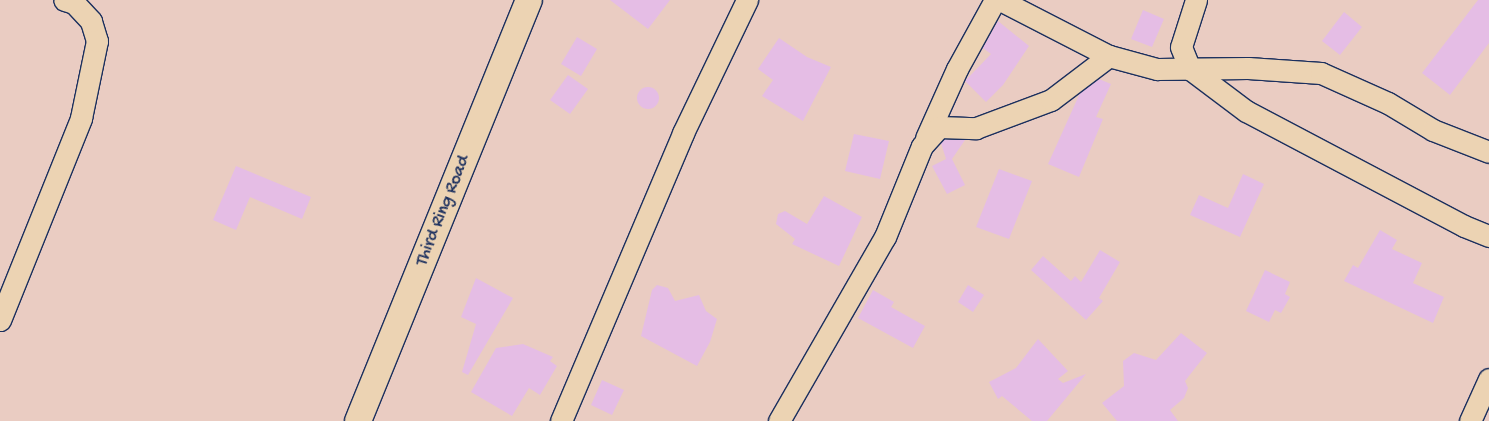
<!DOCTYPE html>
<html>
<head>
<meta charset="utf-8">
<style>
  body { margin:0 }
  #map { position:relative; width:1489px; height:421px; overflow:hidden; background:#eaccc2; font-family:"Gochi Hand",sans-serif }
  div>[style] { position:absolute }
  .building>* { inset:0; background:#e5bde5 }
  .round { border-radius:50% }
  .roads { filter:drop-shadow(1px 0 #1b2f5e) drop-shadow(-1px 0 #1b2f5e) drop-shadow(0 1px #1b2f5e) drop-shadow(0 -1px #1b2f5e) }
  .minor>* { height:21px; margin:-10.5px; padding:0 10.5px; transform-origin:10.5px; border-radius:10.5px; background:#ecd3b3 }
  .tertiary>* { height:26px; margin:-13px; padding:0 13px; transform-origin:13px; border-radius:13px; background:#ecd3b3 }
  span { translate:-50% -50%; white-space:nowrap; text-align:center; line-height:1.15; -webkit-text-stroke:4px #ecd3b3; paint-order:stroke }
  .street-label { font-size:18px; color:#1b2f5e }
</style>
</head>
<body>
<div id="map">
  <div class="building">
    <i style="clip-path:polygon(610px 0,670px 0,648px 29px)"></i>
    <i style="clip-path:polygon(1478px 0,1489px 0,1489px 43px,1450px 95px,1422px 73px)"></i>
    <i style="clip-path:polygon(1143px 10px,1164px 19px,1152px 47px,1131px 39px)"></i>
    <i style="clip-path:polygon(1344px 12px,1362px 27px,1340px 55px,1322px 41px)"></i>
    <i style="clip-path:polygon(998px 21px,1029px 46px,1003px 85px,986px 102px,965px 81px,991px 54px,983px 48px)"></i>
    <i style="clip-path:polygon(577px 37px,597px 49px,581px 76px,561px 64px)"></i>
    <i style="clip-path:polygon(779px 38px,807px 57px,831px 67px,803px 121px,762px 96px,773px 80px,758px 69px)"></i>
    <i style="clip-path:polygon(568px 75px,588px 89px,570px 114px,550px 100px)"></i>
    <i style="clip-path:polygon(1099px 79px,1111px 84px,1096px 117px,1103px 119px,1079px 177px,1048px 164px,1080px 93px)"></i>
    <i class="round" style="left:637px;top:87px;width:22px;height:22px"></i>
    <i style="clip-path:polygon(854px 134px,889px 141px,880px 179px,845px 171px)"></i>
    <i style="clip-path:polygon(944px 140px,965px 140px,952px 159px,965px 185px,947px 194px,932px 166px,946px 159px,941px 143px)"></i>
    <i style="clip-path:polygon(236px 166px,311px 197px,302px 219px,250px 197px,236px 230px,213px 220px)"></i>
    <i style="clip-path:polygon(999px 169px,1032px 181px,1009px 239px,976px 227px)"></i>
    <i style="clip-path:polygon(1243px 174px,1264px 184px,1240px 237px,1190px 215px,1199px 195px,1228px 208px)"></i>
    <i style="clip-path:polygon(824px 196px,862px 217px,839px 266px,792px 244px,795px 239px,776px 224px,778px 214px,785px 211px,807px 224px)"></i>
    <i style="clip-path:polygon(1380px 230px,1397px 240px,1392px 249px,1422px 263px,1413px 283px,1444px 297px,1433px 323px,1344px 281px,1353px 265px,1358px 268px)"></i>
    <i style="clip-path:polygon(1100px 250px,1120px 262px,1099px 298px,1103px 301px,1086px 320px,1031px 270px,1043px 256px,1071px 281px,1075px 276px,1081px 282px)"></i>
    <i style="clip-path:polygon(1265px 270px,1290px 282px,1285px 294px,1290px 297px,1281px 313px,1275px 310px,1269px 322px,1246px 311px)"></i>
    <i style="clip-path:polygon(476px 278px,513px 298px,468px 375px,462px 372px,476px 324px,461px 317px)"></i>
    <i style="clip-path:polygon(657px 285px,668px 288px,675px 301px,699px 295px,706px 311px,717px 319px,710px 342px,697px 366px,641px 336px,652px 290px)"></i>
    <i style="clip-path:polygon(968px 285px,984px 295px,973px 312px,958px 302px)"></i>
    <i style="clip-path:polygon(873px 290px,894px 302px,891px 307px,925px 326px,913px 348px,858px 318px)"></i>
    <i style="clip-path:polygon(1181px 333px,1207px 353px,1185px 381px,1188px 388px,1184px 398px,1170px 410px,1178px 421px,1117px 421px,1102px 403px,1124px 386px,1123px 361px,1134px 353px,1156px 360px)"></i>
    <i style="clip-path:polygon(1038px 339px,1068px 371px,1058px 379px,1063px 383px,1086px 374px,1047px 421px,1032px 421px,1002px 396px,998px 399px,989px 382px,1016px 368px)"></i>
    <i style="clip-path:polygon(523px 344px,553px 357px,550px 361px,557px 366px,540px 395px,529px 388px,512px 416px,471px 392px,496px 348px)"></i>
    <i style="clip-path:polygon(602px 380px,624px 390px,612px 415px,591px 405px)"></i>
  </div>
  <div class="roads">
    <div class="minor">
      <i style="left:1000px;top:0;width:123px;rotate:27.2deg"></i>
      <i style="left:1196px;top:0;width:49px;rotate:107.7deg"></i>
      <i style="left:1181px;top:47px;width:24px;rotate:68deg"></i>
      <i style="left:1190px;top:69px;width:70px;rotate:36.9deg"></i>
      <i style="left:1246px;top:111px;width:246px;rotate:27.8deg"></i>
      <i style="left:1464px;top:226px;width:27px;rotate:22deg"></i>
      <i style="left:926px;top:138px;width:76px;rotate:-65.8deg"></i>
      <i style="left:957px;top:69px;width:79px;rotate:-61.2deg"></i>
      <i style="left:0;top:320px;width:218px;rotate:-68.1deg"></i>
      <i style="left:81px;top:118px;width:79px;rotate:-78.3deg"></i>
      <i style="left:97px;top:41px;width:21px;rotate:-107deg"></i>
      <i style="left:91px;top:21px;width:25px;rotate:-133deg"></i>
      <i style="left:74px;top:3px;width:10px;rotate:-163deg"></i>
      <i style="left:561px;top:421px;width:313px;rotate:-67deg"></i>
      <i style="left:683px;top:133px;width:148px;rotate:-64.3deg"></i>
      <i style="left:779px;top:421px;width:212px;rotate:-60.1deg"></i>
      <i style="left:885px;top:237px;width:98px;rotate:-67.9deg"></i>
      <i style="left:922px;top:146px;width:25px;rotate:-48deg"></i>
      <i style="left:939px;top:127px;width:37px;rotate:2deg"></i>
      <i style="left:976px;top:128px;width:80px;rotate:-20.5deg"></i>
      <i style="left:1051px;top:100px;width:73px;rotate:-37.2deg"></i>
      <i style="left:1109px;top:56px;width:50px;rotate:15.2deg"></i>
      <i style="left:1157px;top:69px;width:91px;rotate:-0.6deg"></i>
      <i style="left:1248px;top:68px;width:73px;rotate:3.9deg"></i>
      <i style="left:1321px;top:73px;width:73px;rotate:24.1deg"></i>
      <i style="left:1388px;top:103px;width:52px;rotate:31deg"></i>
      <i style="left:1433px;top:130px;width:60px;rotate:21.4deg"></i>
      <i style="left:1470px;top:421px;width:46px;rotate:-65.7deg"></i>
    </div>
    <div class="tertiary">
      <i style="left:358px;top:421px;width:454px;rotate:-67.9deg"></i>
    </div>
  </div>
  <div class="street-label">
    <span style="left:444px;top:211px;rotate:-68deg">Third Ring Road</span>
  </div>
</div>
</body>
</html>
